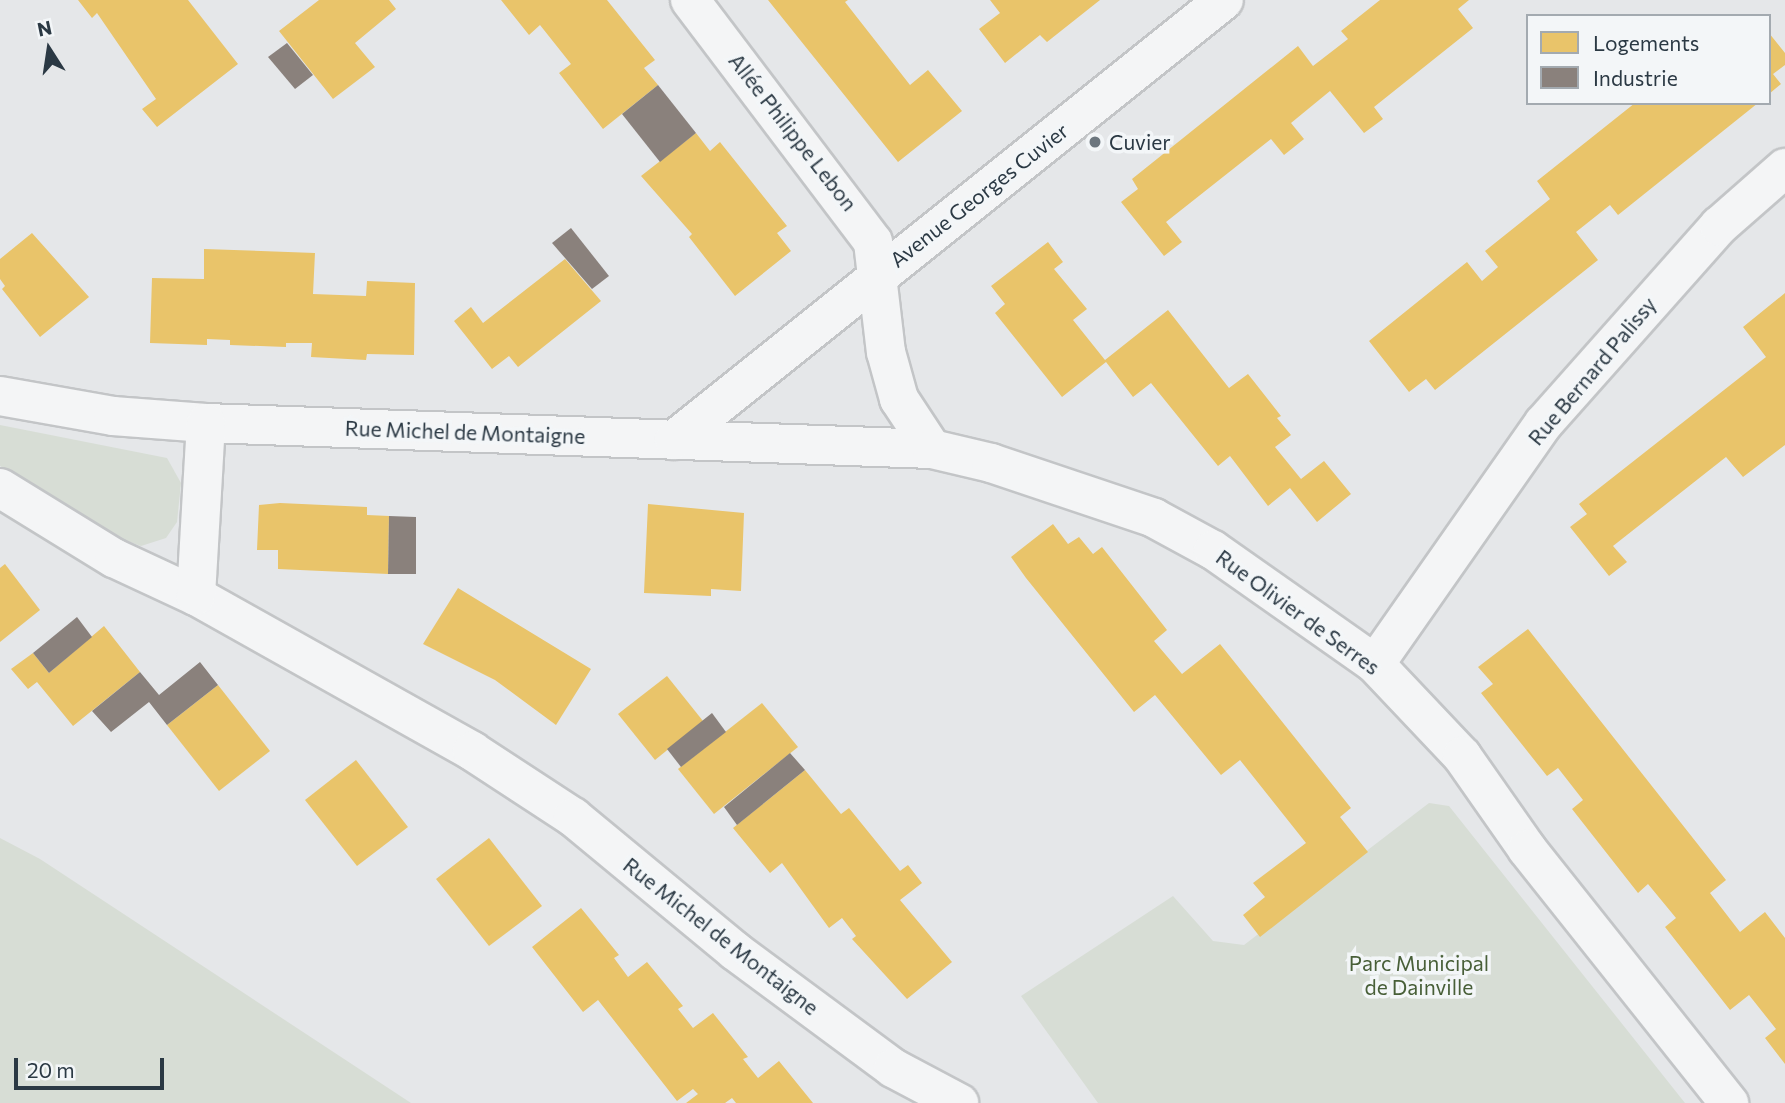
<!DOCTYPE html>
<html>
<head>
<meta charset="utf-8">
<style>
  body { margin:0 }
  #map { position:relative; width:1785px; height:1103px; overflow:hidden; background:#e5e7e9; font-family:Commissioner,sans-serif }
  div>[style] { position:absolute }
  .green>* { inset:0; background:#d7ddd5 }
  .homes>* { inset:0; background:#e9c46a }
  .industry>* { inset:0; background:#8a817c }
  .roads { filter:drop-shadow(2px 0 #c3c5c7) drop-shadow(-2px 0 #c3c5c7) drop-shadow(0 2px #c3c5c7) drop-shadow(0 -2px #c3c5c7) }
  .minor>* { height:38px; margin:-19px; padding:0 19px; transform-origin:19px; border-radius:19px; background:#f4f5f6 }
  .dots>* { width:19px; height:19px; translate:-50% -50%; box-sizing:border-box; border:4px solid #f3f6f8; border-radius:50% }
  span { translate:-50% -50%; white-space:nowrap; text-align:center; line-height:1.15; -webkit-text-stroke:7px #f3f6f8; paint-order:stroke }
  .street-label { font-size:21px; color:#2b3944 }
  .poi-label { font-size:21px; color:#2b3944 }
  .left { translate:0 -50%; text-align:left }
  .park-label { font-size:21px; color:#485f38 }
  .legend { position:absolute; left:1526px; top:14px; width:245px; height:91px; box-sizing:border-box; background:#f3f6f8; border:2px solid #a3aab0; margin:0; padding:9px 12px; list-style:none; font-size:21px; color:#2b3944 }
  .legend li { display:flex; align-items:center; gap:14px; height:35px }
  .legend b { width:35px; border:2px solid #a3aab0 }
  .north { position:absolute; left:14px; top:14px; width:70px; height:70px; -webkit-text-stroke:5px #f3f6f8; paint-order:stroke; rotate:348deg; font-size:19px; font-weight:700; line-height:28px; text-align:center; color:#2b3944 }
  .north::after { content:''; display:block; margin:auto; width:24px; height:32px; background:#2b3944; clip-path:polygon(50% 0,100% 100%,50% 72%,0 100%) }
  .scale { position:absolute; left:14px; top:1058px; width:150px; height:32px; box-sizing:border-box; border:4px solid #2b3944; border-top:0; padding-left:9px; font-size:21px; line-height:24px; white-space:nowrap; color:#2b3944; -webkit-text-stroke:5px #f3f6f8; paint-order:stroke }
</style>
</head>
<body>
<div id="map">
  <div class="green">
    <i style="clip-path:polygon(0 425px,167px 458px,181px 483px,177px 522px,166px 538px,141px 546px,117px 537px,0 466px)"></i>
    <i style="clip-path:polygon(1429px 803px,1449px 806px,1685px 1103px,1098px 1103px,1021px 996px,1173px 896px,1213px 941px,1244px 945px)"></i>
    <i style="clip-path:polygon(0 838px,40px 859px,411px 1103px,0 1103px)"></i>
  </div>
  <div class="homes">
    <i style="clip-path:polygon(78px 0,188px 0,238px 64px,157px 127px,142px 109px,156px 99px,97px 13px,92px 18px)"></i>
    <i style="clip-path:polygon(319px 0,389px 0,396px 9px,355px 43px,375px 67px,333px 99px,279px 31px)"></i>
    <i style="clip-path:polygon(501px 0,607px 0,655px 60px,644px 68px,658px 85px,603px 129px,559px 73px,571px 64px,540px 25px,529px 35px)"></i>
    <i style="clip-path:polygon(768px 0,848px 0,845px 2px,910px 85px,928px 70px,962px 111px,898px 162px)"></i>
    <i style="clip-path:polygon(990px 0,1100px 0,1047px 42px,1040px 35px,1005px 63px,979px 29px,1000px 13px)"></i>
    <i style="clip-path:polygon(1380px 0,1469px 0,1458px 9px,1473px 28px,1374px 107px,1383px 119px,1364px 133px,1330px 91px,1291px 123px,1304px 139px,1284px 155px,1271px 139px,1166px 222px,1182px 242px,1164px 256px,1121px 202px,1138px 189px,1132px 179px,1298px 46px,1313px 66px,1348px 39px,1341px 31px)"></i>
    <i style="clip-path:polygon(1769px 33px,1785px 53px,1785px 65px,1773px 74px,1781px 84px,1769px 94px)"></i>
    <i style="clip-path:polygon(1635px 103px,1758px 103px,1618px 215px,1610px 205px,1576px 232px,1598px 260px,1435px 390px,1426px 379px,1409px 392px,1369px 341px,1467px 262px,1482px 281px,1498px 267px,1485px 251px,1550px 199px,1537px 181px)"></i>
    <i style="clip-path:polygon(696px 133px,710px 151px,720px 142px,787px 226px,777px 233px,791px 251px,735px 296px,689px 237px,692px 234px,641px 176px)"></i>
    <i style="clip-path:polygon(32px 233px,89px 297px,40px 337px,2px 289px,5px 286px,0 279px,0 259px)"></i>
    <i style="clip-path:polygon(1048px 242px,1063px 262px,1054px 269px,1087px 309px,1073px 320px,1105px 360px,1168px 310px,1229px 388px,1248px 374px,1281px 416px,1277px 418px,1291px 435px,1275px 447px,1301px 479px,1324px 461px,1351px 494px,1317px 522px,1290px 488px,1268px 506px,1230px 456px,1218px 466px,1151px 383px,1133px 397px,1106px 362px,1062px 397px,995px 313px,1005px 304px,991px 286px)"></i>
    <i style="clip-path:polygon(204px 249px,315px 253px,313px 294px,366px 296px,367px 281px,415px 283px,414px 355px,367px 354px,366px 360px,311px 357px,312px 343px,286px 343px,286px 347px,230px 345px,230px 340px,207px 339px,207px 345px,150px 343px,152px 278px,204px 279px)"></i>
    <i style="clip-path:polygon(565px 259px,601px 301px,518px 367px,509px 356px,492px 369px,454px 321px,471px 307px,483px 323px)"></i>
    <i style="clip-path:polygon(1785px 293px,1785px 445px,1743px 477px,1726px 457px,1613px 546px,1627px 562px,1609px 576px,1570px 527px,1587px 514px,1579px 504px,1766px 357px,1743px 327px)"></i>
    <i style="clip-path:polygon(280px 503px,367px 507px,367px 515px,389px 516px,388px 574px,278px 569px,278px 550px,257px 550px,259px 505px)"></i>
    <i style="clip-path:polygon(648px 504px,744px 513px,741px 591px,711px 589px,711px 596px,644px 593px)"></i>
    <i style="clip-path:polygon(1053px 524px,1068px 544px,1079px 537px,1093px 554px,1102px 547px,1167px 630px,1154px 641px,1182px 674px,1220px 644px,1351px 808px,1340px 817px,1368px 852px,1260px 937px,1243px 915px,1265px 897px,1253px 883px,1306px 843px,1240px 760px,1221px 775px,1155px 695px,1134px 712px,1026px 578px,1011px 557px)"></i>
    <i style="clip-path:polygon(5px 564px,40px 610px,0 642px,0 568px)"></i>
    <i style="clip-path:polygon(458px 588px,591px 669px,556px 725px,495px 680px,423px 644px)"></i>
    <i style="clip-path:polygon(104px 626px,140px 672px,73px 726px,37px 682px,28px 689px,11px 669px,33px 653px,49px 673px)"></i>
    <i style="clip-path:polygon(1528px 629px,1726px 880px,1710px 893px,1740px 932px,1765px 912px,1785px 938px,1785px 1064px,1765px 1038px,1776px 1029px,1749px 995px,1730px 1010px,1665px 927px,1676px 918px,1648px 884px,1638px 893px,1572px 809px,1583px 800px,1558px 768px,1547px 776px,1481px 693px,1493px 684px,1478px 667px)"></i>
    <i style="clip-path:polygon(667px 676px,703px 721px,655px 760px,618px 714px)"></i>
    <i style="clip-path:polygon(218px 685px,270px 751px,219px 791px,167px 725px)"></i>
    <i style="clip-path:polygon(762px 703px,798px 747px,714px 814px,678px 769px)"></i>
    <i style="clip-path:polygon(356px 760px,408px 827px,357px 866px,305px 800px)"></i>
    <i style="clip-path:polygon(805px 770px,841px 814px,849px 808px,900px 871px,908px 865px,922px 883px,900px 900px,952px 962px,907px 999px,852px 939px,856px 936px,842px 918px,829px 928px,782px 863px,770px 873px,733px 828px)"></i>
    <i style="clip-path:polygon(489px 838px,542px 906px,489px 946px,436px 879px)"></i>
    <i style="clip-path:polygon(581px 908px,619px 955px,614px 958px,628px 977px,647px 962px,683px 1006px,678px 1009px,693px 1028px,713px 1013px,748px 1057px,743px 1059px,758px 1078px,779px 1061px,813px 1103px,736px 1103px,732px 1098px,725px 1103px,686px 1103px,698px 1094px,693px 1089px,677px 1101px,598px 1000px,583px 1012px,532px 947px)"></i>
  </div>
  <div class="industry">
    <i style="clip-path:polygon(287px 43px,313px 75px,295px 89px,268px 57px)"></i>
    <i style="clip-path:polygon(658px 85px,696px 133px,660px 162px,622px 114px)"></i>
    <i style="clip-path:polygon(571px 228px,609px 276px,592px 289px,552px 243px)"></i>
    <i style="clip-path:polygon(389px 516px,416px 517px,416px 574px,388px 574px)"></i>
    <i style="clip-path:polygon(77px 617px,92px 637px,49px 673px,33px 653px)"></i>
    <i style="clip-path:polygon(200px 662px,218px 685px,167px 725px,149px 702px,111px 732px,92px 711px,140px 672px,159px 695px)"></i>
    <i style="clip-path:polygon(712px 713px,726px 732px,681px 767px,667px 749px)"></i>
    <i style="clip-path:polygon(790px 753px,805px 770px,737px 825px,724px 807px)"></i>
  </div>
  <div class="roads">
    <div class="minor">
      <i style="left:690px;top:0;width:303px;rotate:52.9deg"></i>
      <i style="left:873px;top:242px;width:111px;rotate:83.3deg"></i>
      <i style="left:886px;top:352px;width:49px;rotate:74.5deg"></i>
      <i style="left:899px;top:399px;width:60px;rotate:56.6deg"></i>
      <i style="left:0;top:396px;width:115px;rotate:10deg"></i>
      <i style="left:113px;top:416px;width:93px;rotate:4.3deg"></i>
      <i style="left:206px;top:423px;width:726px;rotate:2.05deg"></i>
      <i style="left:932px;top:449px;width:61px;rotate:13.3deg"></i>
      <i style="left:991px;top:463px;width:172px;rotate:18.6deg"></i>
      <i style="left:1154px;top:518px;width:67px;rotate:28.5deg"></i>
      <i style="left:1213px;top:550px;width:198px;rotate:35.1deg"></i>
      <i style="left:1375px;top:664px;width:127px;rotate:46.6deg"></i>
      <i style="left:1462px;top:756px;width:113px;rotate:55deg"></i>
      <i style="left:1527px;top:849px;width:325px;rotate:51.5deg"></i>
      <i style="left:674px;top:440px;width:704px;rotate:-38.66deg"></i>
      <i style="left:0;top:488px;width:134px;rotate:31.6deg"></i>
      <i style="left:114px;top:558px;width:90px;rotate:24.9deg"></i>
      <i style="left:196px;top:596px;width:317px;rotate:29.3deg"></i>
      <i style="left:472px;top:751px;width:121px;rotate:33.2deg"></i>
      <i style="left:573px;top:817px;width:210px;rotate:39.6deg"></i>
      <i style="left:735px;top:951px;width:197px;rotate:36.5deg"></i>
      <i style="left:893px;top:1068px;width:75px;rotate:27.9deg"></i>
      <i style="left:196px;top:596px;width:173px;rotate:-86.7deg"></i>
      <i style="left:1375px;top:664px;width:294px;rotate:-55deg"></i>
      <i style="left:1544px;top:423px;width:264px;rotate:-48.4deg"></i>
      <i style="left:1719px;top:226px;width:88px;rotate:-41.3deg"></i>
    </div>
  </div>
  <div class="dots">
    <i style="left:1095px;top:142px;background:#6c767e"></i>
  </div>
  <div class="street-label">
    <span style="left:793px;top:132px;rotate:52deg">Allée Philippe Lebon</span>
    <span style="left:979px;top:195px;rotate:-38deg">Avenue Georges Cuvier</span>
    <span style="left:1592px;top:371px;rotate:-50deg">Rue Bernard Palissy</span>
    <span style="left:465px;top:432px;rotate:2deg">Rue Michel de Montaigne</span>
    <span style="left:1298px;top:612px;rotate:36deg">Rue Olivier de Serres</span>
    <span style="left:721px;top:936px;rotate:38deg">Rue Michel de Montaigne</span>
  </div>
  <div class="poi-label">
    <span class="left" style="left:1109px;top:142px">Cuvier</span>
  </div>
  <div class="park-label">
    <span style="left:1419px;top:975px">Parc Municipal<br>de Dainville</span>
  </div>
  <ul class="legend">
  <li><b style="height:19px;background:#e9c46a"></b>Logements</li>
  <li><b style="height:19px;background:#8a817c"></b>Industrie</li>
  </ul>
  <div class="north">N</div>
  <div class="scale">20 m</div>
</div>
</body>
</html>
